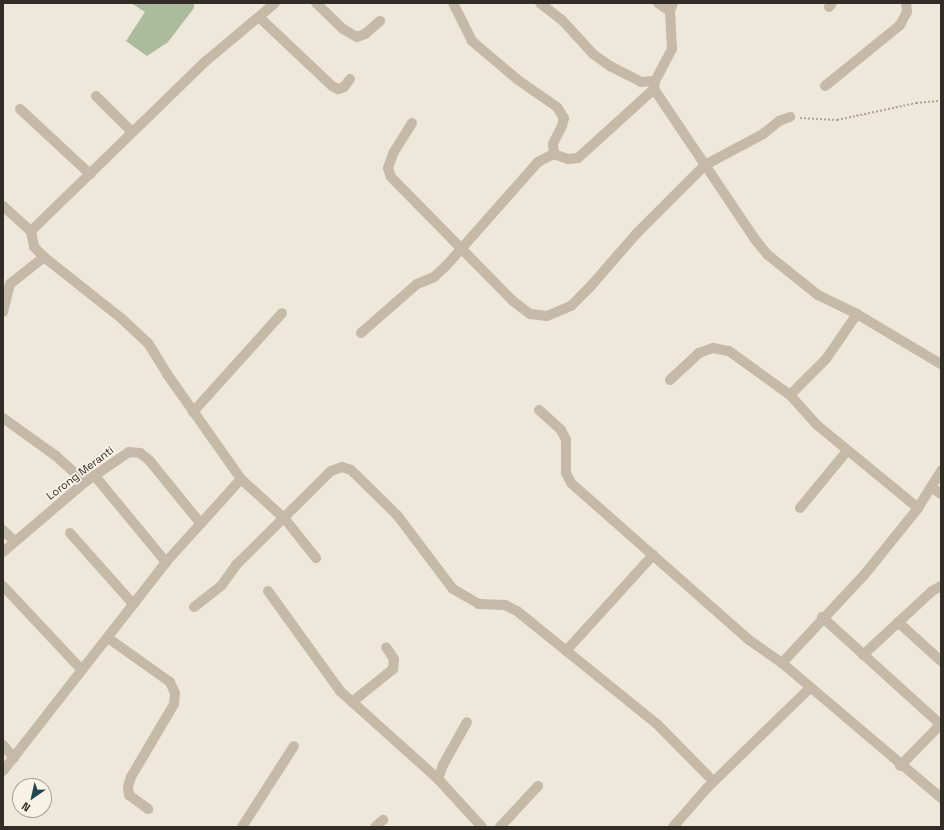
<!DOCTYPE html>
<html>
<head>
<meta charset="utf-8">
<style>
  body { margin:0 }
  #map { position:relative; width:944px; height:830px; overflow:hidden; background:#eee8da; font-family:"Space Grotesk",sans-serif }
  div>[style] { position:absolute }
  .green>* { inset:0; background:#acbb9c }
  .path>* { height:2px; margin-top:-1px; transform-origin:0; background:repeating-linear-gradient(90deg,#b0a492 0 2px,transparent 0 4px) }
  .minor>* { height:10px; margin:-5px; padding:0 5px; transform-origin:5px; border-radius:5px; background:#c5b9a8 }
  span { translate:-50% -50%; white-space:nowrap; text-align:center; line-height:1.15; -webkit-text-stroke:3.5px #f7f1e6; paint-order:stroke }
  .street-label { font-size:11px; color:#322c27 }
  .frame { position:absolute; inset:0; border:4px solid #322c27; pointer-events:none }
  .north { position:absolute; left:12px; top:778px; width:40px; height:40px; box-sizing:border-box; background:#f7f1e6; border:1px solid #a8a29a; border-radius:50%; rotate:214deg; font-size:11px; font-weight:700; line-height:16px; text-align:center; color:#322c27 }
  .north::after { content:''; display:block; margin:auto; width:14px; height:18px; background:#22464f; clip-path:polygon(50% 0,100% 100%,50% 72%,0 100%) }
</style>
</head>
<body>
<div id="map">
  <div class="green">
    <i style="clip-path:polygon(131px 3px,194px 3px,194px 8px,168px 42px,147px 56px,126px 41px,145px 12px)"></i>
  </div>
  <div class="path">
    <i style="left:800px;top:118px;width:37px;rotate:3deg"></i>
    <i style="left:837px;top:120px;width:81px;rotate:-12.1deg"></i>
    <i style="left:916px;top:103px;width:25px;rotate:-5deg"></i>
  </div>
  <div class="minor">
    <i style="left:316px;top:3px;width:37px;rotate:44deg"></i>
    <i style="left:343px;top:29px;width:16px;rotate:30deg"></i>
    <i style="left:357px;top:37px;width:9px;rotate:-21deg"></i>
    <i style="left:365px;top:34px;width:20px;rotate:-41deg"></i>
    <i style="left:453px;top:3px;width:42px;rotate:63.4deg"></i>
    <i style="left:472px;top:41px;width:60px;rotate:40.3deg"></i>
    <i style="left:518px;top:80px;width:47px;rotate:34.7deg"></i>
    <i style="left:557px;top:107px;width:13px;rotate:58deg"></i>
    <i style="left:564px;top:118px;width:8px;rotate:104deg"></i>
    <i style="left:562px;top:126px;width:20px;rotate:117deg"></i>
    <i style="left:553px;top:144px;width:10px;rotate:84deg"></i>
    <i style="left:540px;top:3px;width:28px;rotate:38deg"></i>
    <i style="left:562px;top:20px;width:46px;rotate:47.6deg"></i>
    <i style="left:593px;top:54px;width:21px;rotate:35deg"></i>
    <i style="left:610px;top:66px;width:35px;rotate:27deg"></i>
    <i style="left:641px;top:82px;width:14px;rotate:-4deg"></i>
    <i style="left:658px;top:3px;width:14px;rotate:34deg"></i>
    <i style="left:673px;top:3px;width:9px;rotate:111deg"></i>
    <i style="left:670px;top:11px;width:38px;rotate:87deg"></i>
    <i style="left:672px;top:49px;width:36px;rotate:118deg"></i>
    <i style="left:655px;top:81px;width:8px;rotate:97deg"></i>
    <i style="left:654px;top:89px;width:179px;rotate:56.1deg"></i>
    <i style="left:754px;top:238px;width:22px;rotate:51deg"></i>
    <i style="left:768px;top:255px;width:64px;rotate:38.7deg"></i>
    <i style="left:818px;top:295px;width:43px;rotate:26deg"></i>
    <i style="left:857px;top:314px;width:98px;rotate:30.8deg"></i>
    <i style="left:829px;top:7px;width:5px;rotate:-53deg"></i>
    <i style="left:259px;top:17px;width:100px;rotate:43.4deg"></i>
    <i style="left:332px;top:86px;width:7px;rotate:27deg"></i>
    <i style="left:338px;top:89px;width:6px;rotate:-18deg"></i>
    <i style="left:344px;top:87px;width:10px;rotate:-53deg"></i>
    <i style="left:825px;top:86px;width:97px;rotate:-39.1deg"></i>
    <i style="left:900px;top:25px;width:15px;rotate:-62deg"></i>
    <i style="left:907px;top:12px;width:9px;rotate:-96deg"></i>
    <i style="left:96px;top:96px;width:51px;rotate:45deg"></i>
    <i style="left:20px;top:109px;width:96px;rotate:42.9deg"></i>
    <i style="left:412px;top:123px;width:36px;rotate:122deg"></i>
    <i style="left:393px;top:154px;width:15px;rotate:110deg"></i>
    <i style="left:388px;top:168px;width:9px;rotate:72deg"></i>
    <i style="left:391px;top:177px;width:174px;rotate:45.5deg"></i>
    <i style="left:513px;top:301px;width:21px;rotate:37deg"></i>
    <i style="left:530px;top:314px;width:17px;rotate:7deg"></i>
    <i style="left:547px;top:316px;width:26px;rotate:-23deg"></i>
    <i style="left:571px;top:306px;width:27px;rotate:-45deg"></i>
    <i style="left:590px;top:287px;width:72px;rotate:-49deg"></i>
    <i style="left:637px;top:233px;width:96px;rotate:-45deg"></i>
    <i style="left:705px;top:165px;width:66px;rotate:-28.1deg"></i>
    <i style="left:763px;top:134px;width:21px;rotate:-39deg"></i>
    <i style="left:779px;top:121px;width:12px;rotate:-20deg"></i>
    <i style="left:3px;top:206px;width:38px;rotate:42deg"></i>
    <i style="left:31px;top:231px;width:16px;rotate:79deg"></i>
    <i style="left:34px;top:247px;width:14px;rotate:45deg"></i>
    <i style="left:44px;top:257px;width:98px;rotate:38.4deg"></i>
    <i style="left:121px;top:318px;width:37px;rotate:43deg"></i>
    <i style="left:148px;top:343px;width:36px;rotate:58deg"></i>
    <i style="left:167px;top:374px;width:128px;rotate:54.8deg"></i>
    <i style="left:241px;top:479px;width:59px;rotate:42.3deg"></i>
    <i style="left:285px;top:519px;width:50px;rotate:51.5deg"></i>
    <i style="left:31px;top:231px;width:244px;rotate:-44.2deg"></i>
    <i style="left:206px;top:61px;width:90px;rotate:-40deg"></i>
    <i style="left:3px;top:312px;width:29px;rotate:-76deg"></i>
    <i style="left:10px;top:284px;width:43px;rotate:-38.5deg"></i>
    <i style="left:361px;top:333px;width:74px;rotate:-41.2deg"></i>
    <i style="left:417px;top:284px;width:18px;rotate:-22deg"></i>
    <i style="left:434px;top:277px;width:16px;rotate:-43deg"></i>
    <i style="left:446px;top:266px;width:139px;rotate:-48.5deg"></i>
    <i style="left:538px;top:162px;width:18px;rotate:-27deg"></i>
    <i style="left:554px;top:154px;width:15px;rotate:20deg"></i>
    <i style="left:568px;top:159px;width:10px;rotate:-6deg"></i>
    <i style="left:578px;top:158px;width:103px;rotate:-42.2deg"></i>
    <i style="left:670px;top:380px;width:40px;rotate:-43deg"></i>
    <i style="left:699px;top:353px;width:15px;rotate:-20deg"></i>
    <i style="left:713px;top:348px;width:16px;rotate:11deg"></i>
    <i style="left:729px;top:351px;width:75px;rotate:35.8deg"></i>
    <i style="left:790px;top:395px;width:40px;rotate:48deg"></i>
    <i style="left:817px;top:425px;width:131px;rotate:39.4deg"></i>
    <i style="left:790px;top:395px;width:51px;rotate:-45deg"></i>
    <i style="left:826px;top:359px;width:55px;rotate:-55.4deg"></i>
    <i style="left:539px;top:410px;width:30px;rotate:42deg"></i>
    <i style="left:561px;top:430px;width:11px;rotate:63deg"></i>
    <i style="left:566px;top:440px;width:33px;rotate:90deg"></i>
    <i style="left:566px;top:473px;width:11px;rotate:63deg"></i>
    <i style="left:571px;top:483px;width:237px;rotate:41.4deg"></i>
    <i style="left:749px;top:640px;width:40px;rotate:34.9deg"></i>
    <i style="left:782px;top:663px;width:209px;rotate:40.3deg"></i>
    <i style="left:193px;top:412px;width:133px;rotate:-48deg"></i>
    <i style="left:3px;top:418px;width:65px;rotate:35.6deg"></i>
    <i style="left:56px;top:456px;width:39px;rotate:42deg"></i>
    <i style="left:94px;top:475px;width:113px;rotate:50.4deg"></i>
    <i style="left:931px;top:487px;width:12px;rotate:35deg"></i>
    <i style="left:800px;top:508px;width:74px;rotate:-50.5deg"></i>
    <i style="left:3px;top:530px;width:16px;rotate:45deg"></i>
    <i style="left:70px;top:533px;width:95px;rotate:48.4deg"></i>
    <i style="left:3px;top:552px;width:108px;rotate:-40.5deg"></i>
    <i style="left:85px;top:482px;width:53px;rotate:-34.3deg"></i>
    <i style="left:129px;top:452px;width:11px;rotate:5deg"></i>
    <i style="left:140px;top:453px;width:11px;rotate:38deg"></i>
    <i style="left:149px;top:460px;width:82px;rotate:50.9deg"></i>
    <i style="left:3px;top:586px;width:115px;rotate:46.8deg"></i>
    <i style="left:268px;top:591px;width:123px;rotate:54.2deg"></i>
    <i style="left:340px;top:691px;width:132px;rotate:41.9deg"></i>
    <i style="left:438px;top:779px;width:65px;rotate:47.5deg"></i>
    <i style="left:194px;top:607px;width:34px;rotate:-38deg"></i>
    <i style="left:221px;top:586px;width:26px;rotate:-54deg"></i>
    <i style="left:236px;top:565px;width:134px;rotate:-44.7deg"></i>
    <i style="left:331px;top:471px;width:12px;rotate:-20deg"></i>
    <i style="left:342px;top:467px;width:9px;rotate:18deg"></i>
    <i style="left:351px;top:470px;width:64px;rotate:44.4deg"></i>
    <i style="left:397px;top:515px;width:93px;rotate:52.9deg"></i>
    <i style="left:453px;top:589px;width:30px;rotate:30deg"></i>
    <i style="left:479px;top:604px;width:26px;rotate:2deg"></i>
    <i style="left:505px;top:605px;width:13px;rotate:27deg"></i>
    <i style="left:517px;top:611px;width:180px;rotate:38.9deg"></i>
    <i style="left:657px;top:724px;width:80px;rotate:45.5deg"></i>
    <i style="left:822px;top:617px;width:159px;rotate:42.2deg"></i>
    <i style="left:898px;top:622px;width:58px;rotate:42.2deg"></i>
    <i style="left:108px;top:638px;width:76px;rotate:35.4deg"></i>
    <i style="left:170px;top:682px;width:12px;rotate:66deg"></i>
    <i style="left:175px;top:693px;width:11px;rotate:95deg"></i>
    <i style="left:174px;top:704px;width:85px;rotate:120.5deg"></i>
    <i style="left:131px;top:777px;width:10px;rotate:107deg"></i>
    <i style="left:128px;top:787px;width:8px;rotate:83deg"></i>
    <i style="left:129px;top:795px;width:24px;rotate:36deg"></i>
    <i style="left:566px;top:651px;width:130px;rotate:-47.8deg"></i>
    <i style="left:863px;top:655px;width:94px;rotate:-42.8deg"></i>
    <i style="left:932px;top:591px;width:10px;rotate:-29deg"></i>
    <i style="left:782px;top:663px;width:122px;rotate:-47deg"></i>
    <i style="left:865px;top:574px;width:85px;rotate:-51.2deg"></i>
    <i style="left:918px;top:508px;width:44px;rotate:-58.1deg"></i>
    <i style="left:352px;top:702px;width:53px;rotate:-38.8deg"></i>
    <i style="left:393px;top:669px;width:10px;rotate:-84deg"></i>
    <i style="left:394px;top:659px;width:14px;rotate:-124deg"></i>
    <i style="left:3px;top:745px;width:17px;rotate:50deg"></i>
    <i style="left:900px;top:766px;width:59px;rotate:-45.7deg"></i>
    <i style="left:3px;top:771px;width:265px;rotate:-52deg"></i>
    <i style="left:166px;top:562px;width:112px;rotate:-47.9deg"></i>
    <i style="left:438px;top:779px;width:15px;rotate:-70deg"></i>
    <i style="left:443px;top:765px;width:49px;rotate:-60.8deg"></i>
    <i style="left:242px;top:827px;width:96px;rotate:-57.3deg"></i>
    <i style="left:375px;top:827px;width:11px;rotate:-41deg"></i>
    <i style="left:500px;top:827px;width:56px;rotate:-47.2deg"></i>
    <i style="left:673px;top:827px;width:52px;rotate:-48.9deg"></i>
    <i style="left:707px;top:788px;width:144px;rotate:-44.2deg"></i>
  </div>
  <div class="street-label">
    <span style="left:80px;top:473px;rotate:-37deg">Lorong Meranti</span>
  </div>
  <div class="frame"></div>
  <div class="north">N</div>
</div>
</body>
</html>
